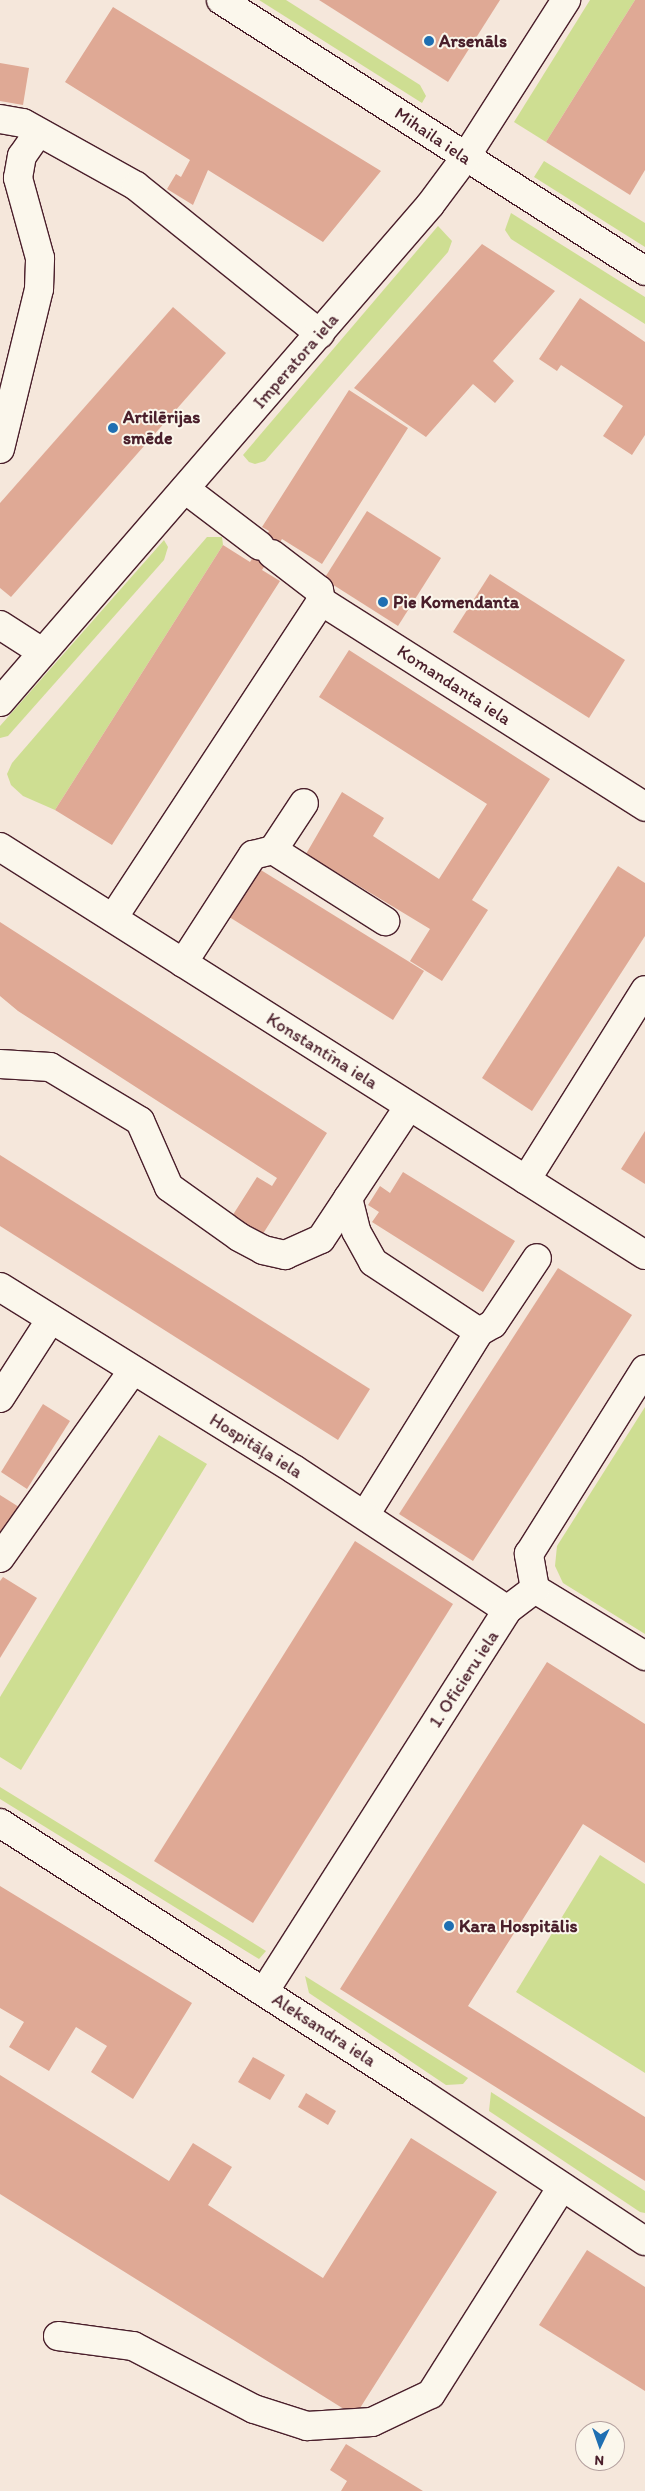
<!DOCTYPE html>
<html>
<head>
<meta charset="utf-8">
<style>
  body { margin:0 }
  #map { position:relative; width:645px; height:2491px; overflow:hidden; background:#f5e7db; font-family:Itim,sans-serif }
  div>[style] { position:absolute }
  .green>* { inset:0; background:#cede92 }
  .building>* { inset:0; background:#dfa995 }
  .roads { filter:drop-shadow(1px 0 #4a1f2b) drop-shadow(-1px 0 #4a1f2b) drop-shadow(0 1px #4a1f2b) drop-shadow(0 -1px #4a1f2b) }
  .minor>* { height:28px; margin:-14px; padding:0 14px; transform-origin:14px; border-radius:14px; background:#fbf7ec }
  .dots>* { width:14px; height:14px; translate:-50% -50%; box-sizing:border-box; border:2px solid #fbf7ec; border-radius:50% }
  span { translate:-50% -50%; white-space:nowrap; text-align:center; line-height:1.15; -webkit-text-stroke:4px #fbf7ec; paint-order:stroke }
  .poi-label { font-size:18px; color:#4a1f2b; font-weight:700 }
  .left { translate:0 -50%; text-align:left }
  .street-label { font-size:18px; color:#4a1f2b }
  .north { position:absolute; left:575px; top:2421px; width:50px; height:50px; box-sizing:border-box; background:#fbf7ec; border:1px solid #b4a19f; border-radius:50%; rotate:183deg; font-size:14px; font-weight:700; line-height:20px; text-align:center; color:#4a1f2b }
  .north::after { content:''; display:block; margin:auto; width:18px; height:22px; background:#1f6fb2; clip-path:polygon(50% 0,100% 100%,50% 72%,0 100%) }
</style>
</head>
<body>
<div id="map">
  <div class="green">
    <i style="clip-path:polygon(259px 0,286px 0,420px 85px,426px 96px,422px 103px)"></i>
    <i style="clip-path:polygon(590px 0,635px 0,546px 142px,514px 122px)"></i>
    <i style="clip-path:polygon(544px 161px,645px 223px,645px 247px,534px 177px)"></i>
    <i style="clip-path:polygon(511px 213px,645px 297px,645px 324px,511px 239px,505px 230px)"></i>
    <i style="clip-path:polygon(438px 226px,452px 241px,448px 252px,265px 461px,255px 464px,249px 462px,243px 455px)"></i>
    <i style="clip-path:polygon(207px 537px,222px 537px,223px 545px,55px 810px,23px 796px,11px 785px,7px 774px,12px 763px)"></i>
    <i style="clip-path:polygon(164px 540px,168px 547px,164px 560px,8px 736px,0 738px,0 726px)"></i>
    <i style="clip-path:polygon(645px 1407px,645px 1634px,563px 1583px,555px 1566px,557px 1546px)"></i>
    <i style="clip-path:polygon(159px 1435px,207px 1464px,21px 1770px,0 1757px,0 1697px)"></i>
    <i style="clip-path:polygon(0 1787px,266px 1951px,259px 1959px,0 1799px)"></i>
    <i style="clip-path:polygon(600px 1855px,645px 1884px,645px 2073px,516px 1992px)"></i>
    <i style="clip-path:polygon(305px 1976px,468px 2078px,463px 2084px,446px 2085px,309px 1993px)"></i>
    <i style="clip-path:polygon(491px 2092px,645px 2191px,645px 2213px,640px 2212px,489px 2111px)"></i>
  </div>
  <div class="building">
    <i style="clip-path:polygon(319px 0,500px 0,448px 82px)"></i>
    <i style="clip-path:polygon(635px 0,645px 0,645px 170px,630px 195px,546px 142px)"></i>
    <i style="clip-path:polygon(113px 7px,381px 171px,323px 242px,208px 170px,193px 205px,167px 189px,176px 174px,181px 177px,190px 160px,65px 82px)"></i>
    <i style="clip-path:polygon(0 63px,29px 68px,23px 105px,0 101px)"></i>
    <i style="clip-path:polygon(482px 244px,555px 291px,493px 361px,514px 381px,495px 403px,473px 384px,426px 437px,354px 388px)"></i>
    <i style="clip-path:polygon(580px 298px,645px 342px,645px 435px,632px 455px,603px 436px,623px 406px,561px 365px,557px 371px,539px 359px)"></i>
    <i style="clip-path:polygon(173px 307px,226px 353px,11px 597px,0 588px,0 503px)"></i>
    <i style="clip-path:polygon(349px 390px,408px 428px,322px 564px,282px 539px,262px 570px,280px 581px,112px 845px,55px 810px,223px 545px,250px 562px,269px 531px,262px 527px)"></i>
    <i style="clip-path:polygon(367px 511px,441px 558px,398px 626px,324px 579px)"></i>
    <i style="clip-path:polygon(490px 574px,625px 660px,589px 718px,453px 632px)"></i>
    <i style="clip-path:polygon(349px 650px,550px 779px,472px 900px,488px 910px,442px 981px,410px 961px,430px 929px,306px 854px,342px 792px,384px 818px,373px 836px,439px 879px,487px 804px,319px 697px)"></i>
    <i style="clip-path:polygon(618px 866px,645px 883px,645px 936px,532px 1111px,482px 1078px)"></i>
    <i style="clip-path:polygon(256px 867px,424px 971px,393px 1020px,226px 915px)"></i>
    <i style="clip-path:polygon(0 922px,327px 1133px,259px 1240px,229px 1221px,257px 1177px,272px 1186px,277px 1178px,18px 1011px,0 996px)"></i>
    <i style="clip-path:polygon(645px 1131px,645px 1184px,621px 1169px)"></i>
    <i style="clip-path:polygon(0 1155px,370px 1389px,338px 1440px,0 1226px)"></i>
    <i style="clip-path:polygon(403px 1172px,515px 1241px,483px 1292px,372px 1222px,379px 1212px,368px 1205px,380px 1186px,390px 1193px)"></i>
    <i style="clip-path:polygon(558px 1268px,632px 1315px,473px 1561px,399px 1514px)"></i>
    <i style="clip-path:polygon(43px 1404px,70px 1421px,27px 1489px,1px 1472px)"></i>
    <i style="clip-path:polygon(0 1495px,19px 1507px,0 1538px)"></i>
    <i style="clip-path:polygon(355px 1541px,453px 1604px,253px 1923px,154px 1861px)"></i>
    <i style="clip-path:polygon(3px 1577px,37px 1598px,0 1658px,0 1581px)"></i>
    <i style="clip-path:polygon(547px 1662px,645px 1724px,645px 1863px,583px 1824px,468px 2006px,645px 2117px,645px 2181px,340px 1989px)"></i>
    <i style="clip-path:polygon(0 1886px,192px 2003px,133px 2099px,91px 2072px,107px 2046px,76px 2027px,49px 2071px,9px 2047px,24px 2022px,0 2008px)"></i>
    <i style="clip-path:polygon(253px 2057px,285px 2075px,270px 2100px,238px 2082px)"></i>
    <i style="clip-path:polygon(0 2075px,169px 2181px,193px 2143px,232px 2167px,208px 2205px,323px 2278px,411px 2138px,497px 2192px,355px 2416px,0 2194px)"></i>
    <i style="clip-path:polygon(306px 2093px,336px 2111px,328px 2125px,298px 2107px)"></i>
    <i style="clip-path:polygon(587px 2250px,645px 2287px,645px 2391px,539px 2325px)"></i>
    <i style="clip-path:polygon(346px 2444px,423px 2491px,341px 2491px,347px 2481px,330px 2470px)"></i>
  </div>
  <div class="roads">
    <div class="minor">
      <i style="left:221px;top:0;width:503px;rotate:32.58deg"></i>
      <i style="left:0;top:119px;width:23px;rotate:10deg"></i>
      <i style="left:23px;top:123px;width:129px;rotate:29.1deg"></i>
      <i style="left:136px;top:186px;width:236px;rotate:38.8deg"></i>
      <i style="left:0;top:449px;width:165px;rotate:-76.3deg"></i>
      <i style="left:39px;top:289px;width:31px;rotate:-88deg"></i>
      <i style="left:40px;top:258px;width:83px;rotate:-105.4deg"></i>
      <i style="left:18px;top:178px;width:22px;rotate:-80deg"></i>
      <i style="left:22px;top:156px;width:29px;rotate:-55deg"></i>
      <i style="left:185px;top:489px;width:94px;rotate:37.2deg"></i>
      <i style="left:272px;top:554px;width:59px;rotate:37.5deg"></i>
      <i style="left:319px;top:590px;width:11px;rotate:80deg"></i>
      <i style="left:321px;top:601px;width:384px;rotate:32.4deg"></i>
      <i style="left:0;top:625px;width:50px;rotate:32.7deg"></i>
      <i style="left:0;top:702px;width:657px;rotate:-49.13deg"></i>
      <i style="left:430px;top:205px;width:59px;rotate:-53.3deg"></i>
      <i style="left:465px;top:158px;width:188px;rotate:-57.4deg"></i>
      <i style="left:0;top:847px;width:763px;rotate:32.32deg"></i>
      <i style="left:273px;top:850px;width:56px;rotate:-56.6deg"></i>
      <i style="left:113px;top:918px;width:379px;rotate:-56.7deg"></i>
      <i style="left:183px;top:963px;width:129px;rotate:-57.1deg"></i>
      <i style="left:253px;top:855px;width:21px;rotate:-14deg"></i>
      <i style="left:273px;top:850px;width:133px;rotate:32.4deg"></i>
      <i style="left:0;top:1064px;width:50px;rotate:3.4deg"></i>
      <i style="left:50px;top:1067px;width:105px;rotate:31deg"></i>
      <i style="left:140px;top:1121px;width:72px;rotate:66.3deg"></i>
      <i style="left:169px;top:1187px;width:86px;rotate:35.5deg"></i>
      <i style="left:239px;top:1237px;width:27px;rotate:28deg"></i>
      <i style="left:263px;top:1250px;width:23px;rotate:13deg"></i>
      <i style="left:285px;top:1255px;width:39px;rotate:-24deg"></i>
      <i style="left:321px;top:1239px;width:159px;rotate:-56.5deg"></i>
      <i style="left:526px;top:1180px;width:224px;rotate:-57.9deg"></i>
      <i style="left:348px;top:1198px;width:34px;rotate:76deg"></i>
      <i style="left:356px;top:1231px;width:35px;rotate:61deg"></i>
      <i style="left:373px;top:1262px;width:127px;rotate:33.4deg"></i>
      <i style="left:479px;top:1332px;width:216px;rotate:121.9deg"></i>
      <i style="left:0;top:1287px;width:347px;rotate:31.8deg"></i>
      <i style="left:295px;top:1470px;width:254px;rotate:33.4deg"></i>
      <i style="left:479px;top:1332px;width:16px;rotate:-30deg"></i>
      <i style="left:493px;top:1324px;width:79px;rotate:-56.3deg"></i>
      <i style="left:0;top:1398px;width:94px;rotate:-57.2deg"></i>
      <i style="left:0;top:1558px;width:230px;rotate:-54.7deg"></i>
      <i style="left:535px;top:1589px;width:129px;rotate:31.3deg"></i>
      <i style="left:0;top:1823px;width:500px;rotate:32.67deg"></i>
      <i style="left:421px;top:2093px;width:268px;rotate:33.5deg"></i>
      <i style="left:264px;top:1992px;width:453px;rotate:-57.5deg"></i>
      <i style="left:507px;top:1610px;width:35px;rotate:-37deg"></i>
      <i style="left:535px;top:1589px;width:36px;rotate:-100deg"></i>
      <i style="left:529px;top:1554px;width:218px;rotate:-57.9deg"></i>
      <i style="left:58px;top:2336px;width:76px;rotate:7.6deg"></i>
      <i style="left:133px;top:2346px;width:136px;rotate:27.5deg"></i>
      <i style="left:254px;top:2409px;width:56px;rotate:17.8deg"></i>
      <i style="left:307px;top:2426px;width:65px;rotate:-3.5deg"></i>
      <i style="left:372px;top:2422px;width:65px;rotate:-25.4deg"></i>
      <i style="left:431px;top:2394px;width:245px;rotate:-57.7deg"></i>
    </div>
  </div>
  <div class="dots">
    <i style="left:429px;top:41px;background:#1f6fb2"></i>
    <i style="left:113px;top:428px;background:#1f6fb2"></i>
    <i style="left:383px;top:602px;background:#1f6fb2"></i>
    <i style="left:449px;top:1926px;background:#1f6fb2"></i>
  </div>
  <div class="poi-label">
    <span class="left" style="left:439px;top:41px">Arsenāls</span>
    <span class="left" style="left:123px;top:428px">Artilērijas<br>smēde</span>
    <span class="left" style="left:393px;top:602px">Pie Komendanta</span>
    <span class="left" style="left:459px;top:1926px">Kara Hospitālis</span>
  </div>
  <div class="street-label">
    <span style="left:433px;top:136px;rotate:34deg">Mihaila iela</span>
    <span style="left:296px;top:361px;rotate:-49deg">Imperatora iela</span>
    <span style="left:454px;top:685px;rotate:33deg">Komandanta iela</span>
    <span style="left:322px;top:1051px;rotate:32deg">Konstantīna iela</span>
    <span style="left:256px;top:1446px;rotate:32deg">Hospitāļa iela</span>
    <span style="left:464px;top:1679px;rotate:-57deg">1. Oficieru iela</span>
    <span style="left:324px;top:2030px;rotate:33deg">Aleksandra iela</span>
  </div>
  <div class="north">N</div>
</div>
</body>
</html>
